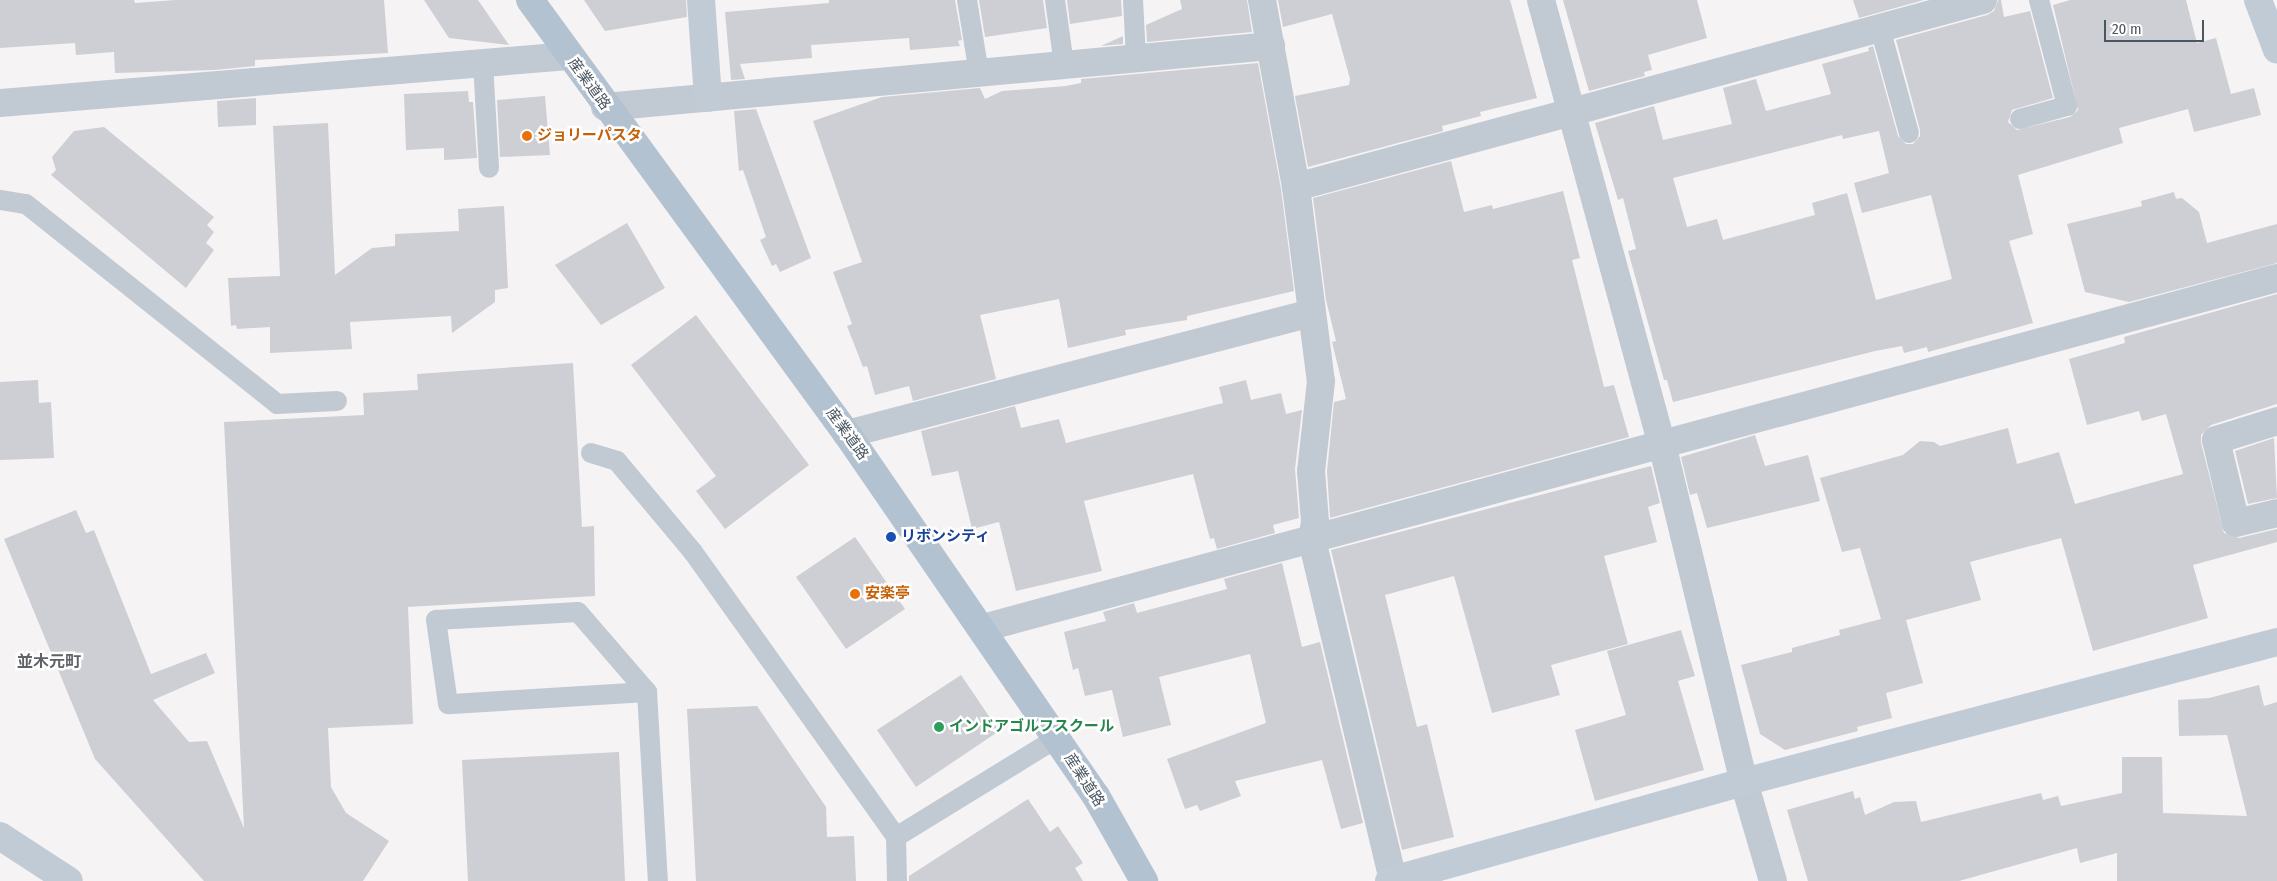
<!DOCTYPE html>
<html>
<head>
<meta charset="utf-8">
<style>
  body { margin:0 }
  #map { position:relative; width:2277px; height:881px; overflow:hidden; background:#f5f3f3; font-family:"Fira Sans Condensed","Noto Sans JP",sans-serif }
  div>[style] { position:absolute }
  .building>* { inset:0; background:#cdcfd5 }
  .lane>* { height:20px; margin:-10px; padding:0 10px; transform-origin:10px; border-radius:10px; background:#c1cad2 }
  .street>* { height:28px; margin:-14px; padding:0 14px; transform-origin:14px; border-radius:14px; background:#c1cad2 }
  .secondary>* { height:28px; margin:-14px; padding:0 14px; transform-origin:14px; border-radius:14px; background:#c1cbd6 }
  .primary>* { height:28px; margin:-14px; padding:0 14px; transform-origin:14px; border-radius:14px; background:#b3c2d1 }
  .dots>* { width:14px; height:14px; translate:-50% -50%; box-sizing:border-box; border:2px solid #fff; border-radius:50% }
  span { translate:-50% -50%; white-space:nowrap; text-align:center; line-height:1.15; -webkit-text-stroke:5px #fff; paint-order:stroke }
  .street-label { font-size:15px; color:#4a5661 }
  .food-label { font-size:15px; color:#c56008; font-weight:700 }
  .left { translate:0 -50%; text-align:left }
  .transit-label { font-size:15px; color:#164399; font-weight:700 }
  .leisure-label { font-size:15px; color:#27864d; font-weight:700 }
  .neighbourhood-label { font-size:16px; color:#5f6368; font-weight:700 }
  .scale { position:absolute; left:2104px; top:20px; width:100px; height:22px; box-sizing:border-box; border:2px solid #4a5661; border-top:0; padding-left:6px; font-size:15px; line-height:18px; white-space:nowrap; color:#4a5661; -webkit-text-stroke:4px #fff; paint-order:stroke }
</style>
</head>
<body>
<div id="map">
  <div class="building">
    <i style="clip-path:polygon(0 0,134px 0,135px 3px,175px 0,384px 0,388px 53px,255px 60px,255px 66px,215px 70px,115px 73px,114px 52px,76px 55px,75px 43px,0 48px)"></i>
    <i style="clip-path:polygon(424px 0,478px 0,509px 45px,449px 38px)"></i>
    <i style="clip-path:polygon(584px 0,686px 0,687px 17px,605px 31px)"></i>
    <i style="clip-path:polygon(829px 0,955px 0,962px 40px,958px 41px,960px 46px,910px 50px,909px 38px,811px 45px,812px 58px,740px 64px,745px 79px,731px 80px,725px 12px,829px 3px)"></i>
    <i style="clip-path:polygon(979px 0,1043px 0,1047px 28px,985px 37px)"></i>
    <i style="clip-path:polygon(1067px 0,1121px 0,1122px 16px,1070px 24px)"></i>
    <i style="clip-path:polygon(1180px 0,1247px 0,1252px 32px,1147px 42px,1146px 25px,1182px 9px)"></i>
    <i style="clip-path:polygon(1278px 0,1510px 0,1537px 98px,1480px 112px,1481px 116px,1442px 126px,1443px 131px,1308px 167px,1295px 96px,1349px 85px,1350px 79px,1332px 14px,1283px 27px)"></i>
    <i style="clip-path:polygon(1563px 0,1697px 0,1707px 38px,1648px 55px,1652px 70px,1644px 72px,1645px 76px,1589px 91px)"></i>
    <i style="clip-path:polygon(1853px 0,1924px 0,1859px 18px)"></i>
    <i style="clip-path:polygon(evenodd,1998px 0,2001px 0,2004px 17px,2030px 11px,2053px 98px,2012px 110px,2008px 122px,2017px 130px,2070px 117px,2078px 110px,2053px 5px,2070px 0,2186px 0,2197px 43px,2216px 38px,2231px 94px,2254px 88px,2261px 115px,2194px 132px,2188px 109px,2119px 128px,2123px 143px,2018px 175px,2033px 234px,2009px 241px,2033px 323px,1928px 352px,1927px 347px,1904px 353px,1902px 346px,1875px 351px,1673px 402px,1667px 380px,1664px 380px,1628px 251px,1636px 249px,1623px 198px,1618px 200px,1595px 123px,1654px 106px,1663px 140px,1732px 124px,1723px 88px,1756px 79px,1766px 111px,1831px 94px,1822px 64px,1869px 51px,1868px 48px,1873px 46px,1898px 136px,1906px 144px,1913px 144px,1920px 136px,1920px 130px,1896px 40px,1987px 15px,1994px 11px,1998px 0,1879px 131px,1889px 173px,1854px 183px,1862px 213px,1931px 195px,1952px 279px,1876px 300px,1847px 193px,1812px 203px,1815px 215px,1723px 240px,1717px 219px,1687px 227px,1673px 178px,1842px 135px,1843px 139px,1879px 131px)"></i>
    <i style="clip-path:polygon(1123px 36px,1123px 44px,1101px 46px)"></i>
    <i style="clip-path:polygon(1258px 63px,1281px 189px,1294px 291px,1187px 316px,1187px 320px,1125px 330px,1126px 335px,1068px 348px,1059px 299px,980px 315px,996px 379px,913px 401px,909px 386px,875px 395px,867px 366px,863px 367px,847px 326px,852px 324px,833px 272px,862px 262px,813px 121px,882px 97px,980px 88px,985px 99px,1002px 91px,1066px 86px,1081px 83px,1081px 79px)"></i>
    <i style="clip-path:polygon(468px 91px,469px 102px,473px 102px,477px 158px,444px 160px,444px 148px,406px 150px,404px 94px)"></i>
    <i style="clip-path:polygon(545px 96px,550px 155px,500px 157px,497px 100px)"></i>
    <i style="clip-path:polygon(256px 98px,256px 125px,218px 127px,217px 101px)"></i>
    <i style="clip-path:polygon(756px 109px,811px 258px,780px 272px,776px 264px,772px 266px,760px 240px,766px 237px,743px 170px,739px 171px,734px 111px)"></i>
    <i style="clip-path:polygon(328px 123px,335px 275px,372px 248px,395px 246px,395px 234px,459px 231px,458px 209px,504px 206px,508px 288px,495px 290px,495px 302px,452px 333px,451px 316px,350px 322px,352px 349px,270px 353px,270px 327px,237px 329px,236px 325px,231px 326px,228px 278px,280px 276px,273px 126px)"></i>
    <i style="clip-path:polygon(104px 127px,214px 217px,207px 225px,214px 232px,206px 243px,214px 250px,186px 288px,51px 175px,56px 170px,52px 157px,74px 131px)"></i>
    <i style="clip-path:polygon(1451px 161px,1464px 212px,1492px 205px,1493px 209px,1563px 191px,1580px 258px,1572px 260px,1604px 387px,1614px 385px,1629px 437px,1330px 518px,1327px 471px,1334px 402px,1346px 399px,1332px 342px,1336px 341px,1326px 300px,1313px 198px)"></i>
    <i style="clip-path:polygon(2174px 192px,2176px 199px,2182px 198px,2199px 212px,2207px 243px,2277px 224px,2277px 263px,2129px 302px,2085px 292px,2067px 224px,2142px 206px,2141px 201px)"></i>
    <i style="clip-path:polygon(627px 223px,665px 288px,601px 325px,555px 265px)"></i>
    <i style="clip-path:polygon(2277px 294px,2277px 404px,2211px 425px,2201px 435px,2201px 443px,2224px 533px,2239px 538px,2277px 529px,2277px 542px,2193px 565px,2208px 618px,2093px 651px,2061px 538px,1970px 562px,1981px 600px,1906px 620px,1923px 683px,1886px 693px,1892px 718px,1857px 727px,1858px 731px,1785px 750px,1760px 734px,1741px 665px,1792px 652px,1792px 648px,1840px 635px,1839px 630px,1881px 619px,1860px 548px,1842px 552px,1820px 478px,1903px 455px,1920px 441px,1934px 442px,1940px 446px,2008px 428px,2017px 464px,2059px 452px,2075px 504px,2183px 474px,2166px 414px,2142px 421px,2139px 411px,2087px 425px,2069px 359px,2125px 343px,2124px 337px)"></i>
    <i style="clip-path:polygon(696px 315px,809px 465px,725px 529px,696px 491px,716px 476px,631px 365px)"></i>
    <i style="clip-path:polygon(573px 363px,582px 527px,594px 526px,595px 596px,408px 607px,413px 724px,328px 728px,331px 787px,346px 813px,389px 841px,363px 881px,204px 881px,95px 759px,4px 539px,76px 510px,86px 533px,94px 530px,151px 674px,206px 653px,215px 673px,153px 700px,189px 742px,207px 741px,244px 828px,224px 422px,364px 415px,363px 393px,418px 390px,417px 374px)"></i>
    <i style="clip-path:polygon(38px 380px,39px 403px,51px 402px,54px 458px,0 460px,0 382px)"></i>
    <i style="clip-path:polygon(1246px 380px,1251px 400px,1281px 393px,1286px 414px,1302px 410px,1295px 469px,1299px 518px,1273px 525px,1275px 533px,1217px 549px,1214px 538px,1210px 539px,1193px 474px,1084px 501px,1102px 571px,1016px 591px,999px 522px,972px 529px,958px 471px,932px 476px,921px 431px,1015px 406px,1021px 428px,1059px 419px,1066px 443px,1223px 403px,1219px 387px)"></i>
    <i style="clip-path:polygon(1755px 435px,1765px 466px,1808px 455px,1820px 501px,1707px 528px,1697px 493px,1690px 495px,1681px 457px)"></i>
    <i style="clip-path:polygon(2274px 438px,2277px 498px,2248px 504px,2235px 451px)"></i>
    <i style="clip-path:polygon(1651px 466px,1660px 503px,1648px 507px,1657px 542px,1604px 556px,1628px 644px,1551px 665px,1560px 695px,1492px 713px,1454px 576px,1385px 595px,1417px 727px,1427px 724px,1454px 837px,1402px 850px,1331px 550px)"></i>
    <i style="clip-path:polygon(855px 537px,905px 609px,846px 649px,796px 577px)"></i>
    <i style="clip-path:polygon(1282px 563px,1302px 647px,1320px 642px,1363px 823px,1341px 829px,1322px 760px,1235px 781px,1241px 796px,1200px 811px,1197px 805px,1185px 809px,1167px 759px,1266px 723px,1250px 654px,1159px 677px,1171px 725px,1123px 737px,1112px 690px,1085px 696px,1078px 668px,1073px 670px,1064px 632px,1106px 621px,1103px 612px,1134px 603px,1137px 613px,1227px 589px,1224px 579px)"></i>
    <i style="clip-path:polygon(1681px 630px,1695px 676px,1678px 681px,1704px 770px,1595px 801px,1575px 730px,1626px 715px,1607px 651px)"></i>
    <i style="clip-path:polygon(961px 675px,999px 731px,916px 787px,877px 730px)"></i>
    <i style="clip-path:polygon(2259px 685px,2264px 706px,2277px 702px,2277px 881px,2117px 881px,2117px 853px,2080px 863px,2077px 848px,1959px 881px,1808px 881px,1787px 810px,1853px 791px,1855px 799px,1860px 797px,1865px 815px,1894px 802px,1916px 801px,1921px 822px,2041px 793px,2043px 800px,2058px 796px,2061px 806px,2122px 793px,2122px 757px,2162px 757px,2163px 813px,2247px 816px,2227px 735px,2179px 736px,2178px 700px,2209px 698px)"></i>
    <i style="clip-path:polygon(757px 706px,826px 807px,827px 837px,854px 836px,856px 881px,696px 881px,687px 709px)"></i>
    <i style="clip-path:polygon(619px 752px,625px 881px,468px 881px,462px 760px)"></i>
    <i style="clip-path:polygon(1028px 799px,1050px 832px,1058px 826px,1083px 863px,1075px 868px,1083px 881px,909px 881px,909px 876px)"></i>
  </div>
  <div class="lane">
    <i style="left:967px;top:0;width:74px;rotate:80.7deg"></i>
    <i style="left:1055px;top:0;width:66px;rotate:82.1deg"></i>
    <i style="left:1133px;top:0;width:58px;rotate:87deg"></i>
    <i style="left:1880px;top:28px;width:109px;rotate:74.6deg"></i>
    <i style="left:483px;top:63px;width:105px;rotate:86.7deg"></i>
    <i style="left:2020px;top:119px;width:49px;rotate:-15.5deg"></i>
    <i style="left:2067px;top:106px;width:110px;rotate:-104.8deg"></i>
    <i style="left:0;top:200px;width:26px;rotate:9deg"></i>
    <i style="left:26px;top:204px;width:321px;rotate:38.5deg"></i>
    <i style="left:277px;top:404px;width:60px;rotate:-2.9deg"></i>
    <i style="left:591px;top:453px;width:27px;rotate:17deg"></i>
    <i style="left:617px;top:461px;width:119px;rotate:50.1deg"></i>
    <i style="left:693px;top:552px;width:350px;rotate:54.5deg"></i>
    <i style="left:896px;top:837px;width:44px;rotate:88.7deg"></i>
    <i style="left:647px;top:692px;width:199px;rotate:176.5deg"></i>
    <i style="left:448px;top:704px;width:85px;rotate:-98.1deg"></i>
    <i style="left:436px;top:620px;width:142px;rotate:-3.2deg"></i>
    <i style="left:578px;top:612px;width:106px;rotate:49.2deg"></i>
    <i style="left:647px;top:692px;width:189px;rotate:86.7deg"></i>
    <i style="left:896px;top:837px;width:189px;rotate:-31.6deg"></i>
  </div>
  <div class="street">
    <i style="left:1262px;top:0;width:190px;rotate:79.7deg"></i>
    <i style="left:1296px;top:187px;width:196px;rotate:82.7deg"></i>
    <i style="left:1321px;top:381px;width:91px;rotate:96.3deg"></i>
    <i style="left:1311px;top:471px;width:51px;rotate:85.5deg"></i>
    <i style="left:1315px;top:522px;width:18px;rotate:99deg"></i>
    <i style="left:1312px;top:540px;width:350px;rotate:76.6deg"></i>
    <i style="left:1541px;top:0;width:460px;rotate:74.8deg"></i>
    <i style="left:1662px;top:444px;width:348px;rotate:76.4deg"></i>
    <i style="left:1744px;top:782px;width:103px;rotate:73.7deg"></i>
    <i style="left:0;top:103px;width:571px;rotate:-4.72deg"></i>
    <i style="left:605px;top:107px;width:669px;rotate:-5.23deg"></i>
    <i style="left:1296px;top:187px;width:712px;rotate:-15.23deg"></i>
    <i style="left:2277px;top:421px;width:64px;rotate:162.7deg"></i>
    <i style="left:2216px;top:440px;width:85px;rotate:76.5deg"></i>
    <i style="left:2236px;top:523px;width:42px;rotate:-13.7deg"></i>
    <i style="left:847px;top:434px;width:480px;rotate:-14.6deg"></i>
    <i style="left:983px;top:628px;width:1340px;rotate:-15.14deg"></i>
  </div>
  <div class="secondary">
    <i style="left:701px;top:0;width:98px;rotate:85.9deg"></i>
    <i style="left:2258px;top:0;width:53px;rotate:69.2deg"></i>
    <i style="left:0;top:836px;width:82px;rotate:33.1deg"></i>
    <i style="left:1389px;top:881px;width:369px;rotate:-15.6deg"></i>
    <i style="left:1744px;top:782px;width:551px;rotate:-14.72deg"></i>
  </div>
  <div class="primary">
    <i style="left:530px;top:0;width:537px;rotate:53.86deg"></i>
    <i style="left:847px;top:434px;width:439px;rotate:55.5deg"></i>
    <i style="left:1096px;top:796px;width:98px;rotate:60.5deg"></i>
  </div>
  <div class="dots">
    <i style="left:527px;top:136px;background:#e8710a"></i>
    <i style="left:891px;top:537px;background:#1a4fb4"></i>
    <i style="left:855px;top:594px;background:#e8710a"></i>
    <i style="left:939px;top:727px;background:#2e9e5b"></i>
  </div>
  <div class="street-label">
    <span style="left:589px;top:84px;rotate:54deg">産業道路</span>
    <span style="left:847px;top:434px;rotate:54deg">産業道路</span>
    <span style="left:1084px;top:780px;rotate:57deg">産業道路</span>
  </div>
  <div class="food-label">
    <span class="left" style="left:537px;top:136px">ジョリーパスタ</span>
    <span class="left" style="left:865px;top:594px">安楽亭</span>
  </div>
  <div class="transit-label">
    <span class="left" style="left:901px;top:537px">リボンシティ</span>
  </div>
  <div class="leisure-label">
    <span class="left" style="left:949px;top:727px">インドアゴルフスクール</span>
  </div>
  <div class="neighbourhood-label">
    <span style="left:49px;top:662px">並木元町</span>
  </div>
  <div class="scale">20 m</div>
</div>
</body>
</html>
